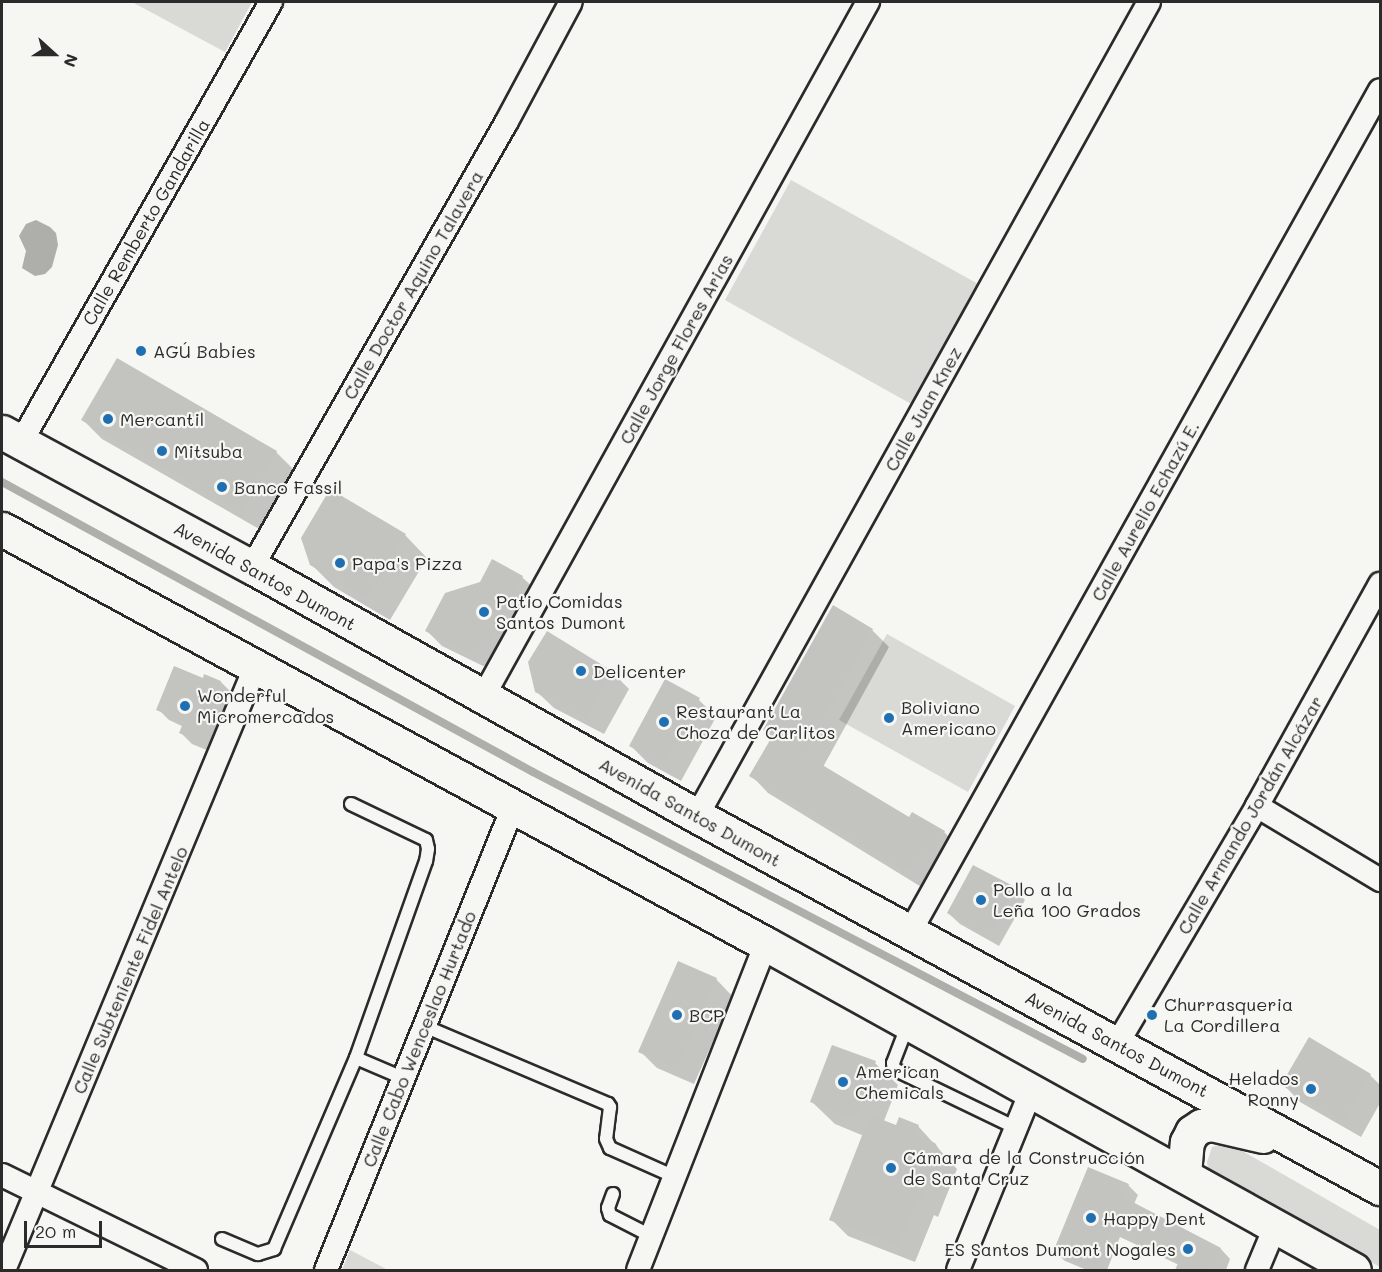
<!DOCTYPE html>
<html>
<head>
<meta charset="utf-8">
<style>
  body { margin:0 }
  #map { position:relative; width:1382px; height:1272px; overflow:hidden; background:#f6f6f2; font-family:Mali,sans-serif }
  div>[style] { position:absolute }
  .green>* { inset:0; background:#d9d9d5 }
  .water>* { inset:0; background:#aeaeab }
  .shadow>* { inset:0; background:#0003 }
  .stream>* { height:8px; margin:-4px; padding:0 4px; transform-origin:4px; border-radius:4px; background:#aeaeab }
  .building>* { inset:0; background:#c3c3c0 }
  .roads { filter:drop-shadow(2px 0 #2b2b2b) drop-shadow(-2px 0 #2b2b2b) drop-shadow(0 2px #2b2b2b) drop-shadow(0 -2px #2b2b2b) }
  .lane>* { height:12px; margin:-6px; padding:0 6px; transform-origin:6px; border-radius:6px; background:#f6f6f2 }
  .street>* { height:22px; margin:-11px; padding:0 11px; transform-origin:11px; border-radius:11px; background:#f6f6f2 }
  .secondary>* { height:33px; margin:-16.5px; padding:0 16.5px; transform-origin:16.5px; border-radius:16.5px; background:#f6f6f2 }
  .dots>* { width:16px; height:16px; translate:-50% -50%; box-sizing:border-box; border:3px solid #f6f6f2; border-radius:50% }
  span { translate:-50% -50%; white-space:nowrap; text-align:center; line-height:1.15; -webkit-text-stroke:4.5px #f6f6f2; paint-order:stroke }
  .street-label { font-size:18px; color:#2b2b2b }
  .poi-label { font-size:18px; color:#2b2b2b }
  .left { translate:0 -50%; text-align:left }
  .right { translate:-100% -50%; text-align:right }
  .frame { position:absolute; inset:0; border:3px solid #2b2b2b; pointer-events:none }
  .north { position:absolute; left:24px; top:24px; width:60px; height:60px; -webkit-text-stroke:4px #f6f6f2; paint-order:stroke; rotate:111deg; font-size:16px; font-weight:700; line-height:24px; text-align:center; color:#2b2b2b }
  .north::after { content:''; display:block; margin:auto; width:21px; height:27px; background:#2b2b2b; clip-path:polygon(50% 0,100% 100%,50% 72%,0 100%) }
  .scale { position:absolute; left:24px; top:1221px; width:78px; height:27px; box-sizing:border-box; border:3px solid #2b2b2b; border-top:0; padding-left:8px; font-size:18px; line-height:21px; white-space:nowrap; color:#2b2b2b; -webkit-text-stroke:4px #f6f6f2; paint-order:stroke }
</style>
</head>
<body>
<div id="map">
  <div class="green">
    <i style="clip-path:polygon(132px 2px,252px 2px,225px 52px)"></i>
    <i style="clip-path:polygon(791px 180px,980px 285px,913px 405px,725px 300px)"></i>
    <i style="clip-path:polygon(887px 634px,1015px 706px,968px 792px,839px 720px)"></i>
    <i style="clip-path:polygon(1223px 1144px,1232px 1145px,1380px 1230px,1380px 1267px,1208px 1170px,1207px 1162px,1212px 1147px)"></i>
    <i style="clip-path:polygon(350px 1250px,388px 1270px,342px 1270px)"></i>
  </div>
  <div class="water">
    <i style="clip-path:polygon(36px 220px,50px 227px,56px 233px,58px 245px,52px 267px,45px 274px,35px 276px,22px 268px,26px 251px,19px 236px,26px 224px)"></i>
  </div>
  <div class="shadow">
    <i style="clip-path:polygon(83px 420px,276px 452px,295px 471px,261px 530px,102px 439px)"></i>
    <i style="clip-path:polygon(405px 535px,427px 558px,390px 620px,334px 587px,311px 564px)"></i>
    <i style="clip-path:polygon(522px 577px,538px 592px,502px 660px,483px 666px,442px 646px,427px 631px)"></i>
    <i style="clip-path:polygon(872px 630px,889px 647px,823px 767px,909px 819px,944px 832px,961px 849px,923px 888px,768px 793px,751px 775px,773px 738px,764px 729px)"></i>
    <i style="clip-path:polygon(547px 633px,612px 672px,629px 689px,604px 734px,554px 708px,536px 691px)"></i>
    <i style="clip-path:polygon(205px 676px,221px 682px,232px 693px,209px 751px,192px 744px,181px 733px,184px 727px,169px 720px,158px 709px,204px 680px)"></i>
    <i style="clip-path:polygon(699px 700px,716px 717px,681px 781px,648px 763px,631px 746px)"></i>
    <i style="clip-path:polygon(1014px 889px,1025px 900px,999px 946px,960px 924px,948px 913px)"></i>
    <i style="clip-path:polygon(716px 979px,733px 997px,694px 1084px,657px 1068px,640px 1051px)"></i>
    <i style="clip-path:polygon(875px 1063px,898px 1085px,884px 1121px,897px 1126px,918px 1126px,957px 1169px,938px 1217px,934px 1215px,915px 1262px,848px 1236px,831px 1219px,864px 1136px,835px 1124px,812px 1102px)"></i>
    <i style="clip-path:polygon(1370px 1075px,1380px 1085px,1380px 1103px,1361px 1137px,1300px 1102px,1283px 1084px)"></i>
    <i style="clip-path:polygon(1128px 1185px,1138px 1195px,1134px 1204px,1221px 1249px,1230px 1259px,1226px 1270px,1176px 1270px,1179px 1265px,1120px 1237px,1107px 1270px,1087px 1270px,1065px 1261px,1055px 1252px)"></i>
  </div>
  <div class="stream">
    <i style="left:2px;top:482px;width:605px;rotate:28.64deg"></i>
    <i style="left:533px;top:772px;width:620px;rotate:27.56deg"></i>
  </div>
  <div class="building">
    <i style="clip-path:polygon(117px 358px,277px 451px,242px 513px,81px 420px)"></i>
    <i style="clip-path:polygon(330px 489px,406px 534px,367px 599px,310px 565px,301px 538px)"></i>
    <i style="clip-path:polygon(492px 559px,523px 576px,487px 645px,467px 652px,425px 631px,445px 593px,480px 582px)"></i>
    <i style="clip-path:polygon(833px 605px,873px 629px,804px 754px,909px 817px,912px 812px,945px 831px,932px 853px,926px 851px,915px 864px,905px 871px,749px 776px,773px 735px,763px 730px)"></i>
    <i style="clip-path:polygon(547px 631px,612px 671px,586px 718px,535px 692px,528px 662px)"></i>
    <i style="clip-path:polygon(174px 666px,203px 678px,204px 674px,221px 681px,198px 741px,179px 733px,184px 721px,156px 710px)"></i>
    <i style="clip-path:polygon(665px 679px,700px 698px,664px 765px,629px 746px)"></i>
    <i style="clip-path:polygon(973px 865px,1015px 887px,988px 936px,947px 913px)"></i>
    <i style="clip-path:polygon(678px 961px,717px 978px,676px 1068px,638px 1052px)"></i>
    <i style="clip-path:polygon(1309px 1037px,1371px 1074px,1343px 1121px,1281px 1085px)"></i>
    <i style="clip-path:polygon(832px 1045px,876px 1061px,854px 1119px,810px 1102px)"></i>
    <i style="clip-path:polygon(870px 1115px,896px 1125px,899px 1117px,919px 1125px,915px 1135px,935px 1143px,940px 1151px,921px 1200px,917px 1199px,898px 1246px,829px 1220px)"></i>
    <i style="clip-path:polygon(1088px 1167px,1129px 1184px,1123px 1197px,1221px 1248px,1212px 1270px,1175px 1270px,1179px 1261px,1111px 1229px,1094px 1269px,1053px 1252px)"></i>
  </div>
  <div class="roads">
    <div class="lane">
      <i style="left:351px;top:804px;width:83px;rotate:25.6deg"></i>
      <i style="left:426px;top:840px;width:9px;rotate:77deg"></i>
      <i style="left:428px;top:849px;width:12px;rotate:99deg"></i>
      <i style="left:426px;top:861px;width:209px;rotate:109.6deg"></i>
      <i style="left:356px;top:1058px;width:51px;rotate:23.1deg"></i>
      <i style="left:908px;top:1024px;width:42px;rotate:111deg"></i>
      <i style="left:893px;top:1063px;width:6px;rotate:81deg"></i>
      <i style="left:894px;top:1069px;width:136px;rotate:25.8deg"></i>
      <i style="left:424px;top:1026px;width:200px;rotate:23deg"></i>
      <i style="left:608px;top:1104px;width:4px;rotate:56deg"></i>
      <i style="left:610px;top:1107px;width:32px;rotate:97deg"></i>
      <i style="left:606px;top:1139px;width:10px;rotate:66deg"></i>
      <i style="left:610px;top:1148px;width:71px;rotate:24deg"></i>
      <i style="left:613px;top:1194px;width:15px;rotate:110deg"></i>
      <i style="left:608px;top:1208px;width:7px;rotate:74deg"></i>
      <i style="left:610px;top:1215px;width:46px;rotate:27.1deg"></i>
      <i style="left:222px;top:1239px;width:39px;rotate:23deg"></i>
      <i style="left:258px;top:1254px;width:17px;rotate:-17deg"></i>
      <i style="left:274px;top:1249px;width:208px;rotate:-66.8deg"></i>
    </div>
    <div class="street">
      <i style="left:21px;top:442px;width:506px;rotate:-60.4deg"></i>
      <i style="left:252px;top:567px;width:512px;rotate:-60.23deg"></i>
      <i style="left:506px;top:123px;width:137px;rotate:-61.8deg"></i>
      <i style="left:483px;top:697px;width:795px;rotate:-61.02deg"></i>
      <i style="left:1257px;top:806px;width:144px;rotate:31deg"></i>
      <i style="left:697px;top:816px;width:931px;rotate:-60.96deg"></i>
      <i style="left:910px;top:932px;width:964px;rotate:-60.83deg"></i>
      <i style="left:1117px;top:1044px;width:276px;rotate:-59.5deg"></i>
      <i style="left:1257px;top:806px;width:254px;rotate:-61deg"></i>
      <i style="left:2px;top:1175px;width:216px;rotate:26.1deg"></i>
      <i style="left:4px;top:1270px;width:652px;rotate:-67.37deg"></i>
      <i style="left:326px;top:1270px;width:499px;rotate:-68deg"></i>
      <i style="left:638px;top:1270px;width:350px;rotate:-68.6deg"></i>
      <i style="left:958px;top:1270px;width:193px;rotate:-67.8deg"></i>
      <i style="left:1257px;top:1270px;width:47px;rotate:-67.3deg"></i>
    </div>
    <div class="secondary">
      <i style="left:2px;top:432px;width:284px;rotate:28.4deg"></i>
      <i style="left:252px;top:567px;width:510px;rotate:29.23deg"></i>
      <i style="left:697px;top:816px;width:778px;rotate:28.58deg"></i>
      <i style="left:2px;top:529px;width:869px;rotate:28.51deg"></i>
      <i style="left:766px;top:944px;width:672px;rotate:29deg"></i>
      <i style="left:1184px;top:1174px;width:32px;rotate:-85deg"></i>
      <i style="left:1187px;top:1142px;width:11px;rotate:-63deg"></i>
      <i style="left:1192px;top:1132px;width:11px;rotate:-34deg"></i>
      <i style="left:1201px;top:1126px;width:10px;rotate:-11deg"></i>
      <i style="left:1211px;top:1124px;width:53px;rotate:13deg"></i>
    </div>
  </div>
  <div class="dots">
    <i style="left:141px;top:351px;background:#1f6fb2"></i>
    <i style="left:108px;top:419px;background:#1f6fb2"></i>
    <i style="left:162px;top:451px;background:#1f6fb2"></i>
    <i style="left:222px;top:487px;background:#1f6fb2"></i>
    <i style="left:340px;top:563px;background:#1f6fb2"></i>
    <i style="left:484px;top:612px;background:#1f6fb2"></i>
    <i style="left:581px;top:671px;background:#1f6fb2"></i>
    <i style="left:185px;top:706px;background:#1f6fb2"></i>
    <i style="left:889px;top:718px;background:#1f6fb2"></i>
    <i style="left:664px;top:722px;background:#1f6fb2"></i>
    <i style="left:981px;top:900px;background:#1f6fb2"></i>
    <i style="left:677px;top:1015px;background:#1f6fb2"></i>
    <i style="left:1152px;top:1015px;background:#1f6fb2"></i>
    <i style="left:843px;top:1082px;background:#1f6fb2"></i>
    <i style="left:1311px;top:1089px;background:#1f6fb2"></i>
    <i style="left:891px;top:1168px;background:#1f6fb2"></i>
    <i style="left:1091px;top:1218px;background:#1f6fb2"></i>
    <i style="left:1188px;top:1249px;background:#1f6fb2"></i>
  </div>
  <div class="street-label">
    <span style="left:146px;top:222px;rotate:-60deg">Calle Remberto Gandarilla</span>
    <span style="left:413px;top:285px;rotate:-60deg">Calle Doctor Aquino Talavera</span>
    <span style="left:676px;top:349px;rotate:-61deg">Calle Jorge Flores Arias</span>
    <span style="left:923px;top:409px;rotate:-61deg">Calle Juan Knez</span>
    <span style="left:1145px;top:511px;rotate:-61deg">Calle Aurelio Echazú E.</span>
    <span style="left:265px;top:576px;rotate:29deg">Avenida Santos Dumont</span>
    <span style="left:690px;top:812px;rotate:29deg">Avenida Santos Dumont</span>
    <span style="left:1250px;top:815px;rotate:-60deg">Calle Armando Jordán Alcázar</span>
    <span style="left:130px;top:970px;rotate:-67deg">Calle Subteniente Fidel Antelo</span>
    <span style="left:419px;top:1039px;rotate:-68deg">Calle Cabo Wenceslao Hurtado</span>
    <span style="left:1117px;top:1044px;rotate:28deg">Avenida Santos Dumont</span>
  </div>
  <div class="poi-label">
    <span class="left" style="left:153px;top:351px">AGÚ Babies</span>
    <span class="left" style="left:120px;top:419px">Mercantil</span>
    <span class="left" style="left:174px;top:451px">Mitsuba</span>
    <span class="left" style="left:234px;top:487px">Banco Fassil</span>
    <span class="left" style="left:352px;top:563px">Papa's Pizza</span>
    <span class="left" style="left:496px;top:612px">Patio Comidas<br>Santos Dumont</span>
    <span class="left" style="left:593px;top:671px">Delicenter</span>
    <span class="left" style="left:197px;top:706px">Wonderful<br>Micromercados</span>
    <span class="left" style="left:901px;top:718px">Boliviano<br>Americano</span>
    <span class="left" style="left:676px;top:722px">Restaurant La<br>Choza de Carlitos</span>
    <span class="left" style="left:993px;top:900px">Pollo a la<br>Leña 100 Grados</span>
    <span class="left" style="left:1164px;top:1015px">Churrasqueria<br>La Cordillera</span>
    <span class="left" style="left:689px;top:1015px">BCP</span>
    <span class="left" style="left:855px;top:1082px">American<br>Chemicals</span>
    <span class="right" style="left:1299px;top:1089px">Helados<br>Ronny</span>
    <span class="left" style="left:903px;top:1168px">Cámara de la Construcción<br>de Santa Cruz</span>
    <span class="left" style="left:1103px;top:1218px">Happy Dent</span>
    <span class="right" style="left:1176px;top:1249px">ES Santos Dumont Nogales</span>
  </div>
  <div class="frame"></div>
  <div class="north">N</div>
  <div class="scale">20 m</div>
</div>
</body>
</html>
